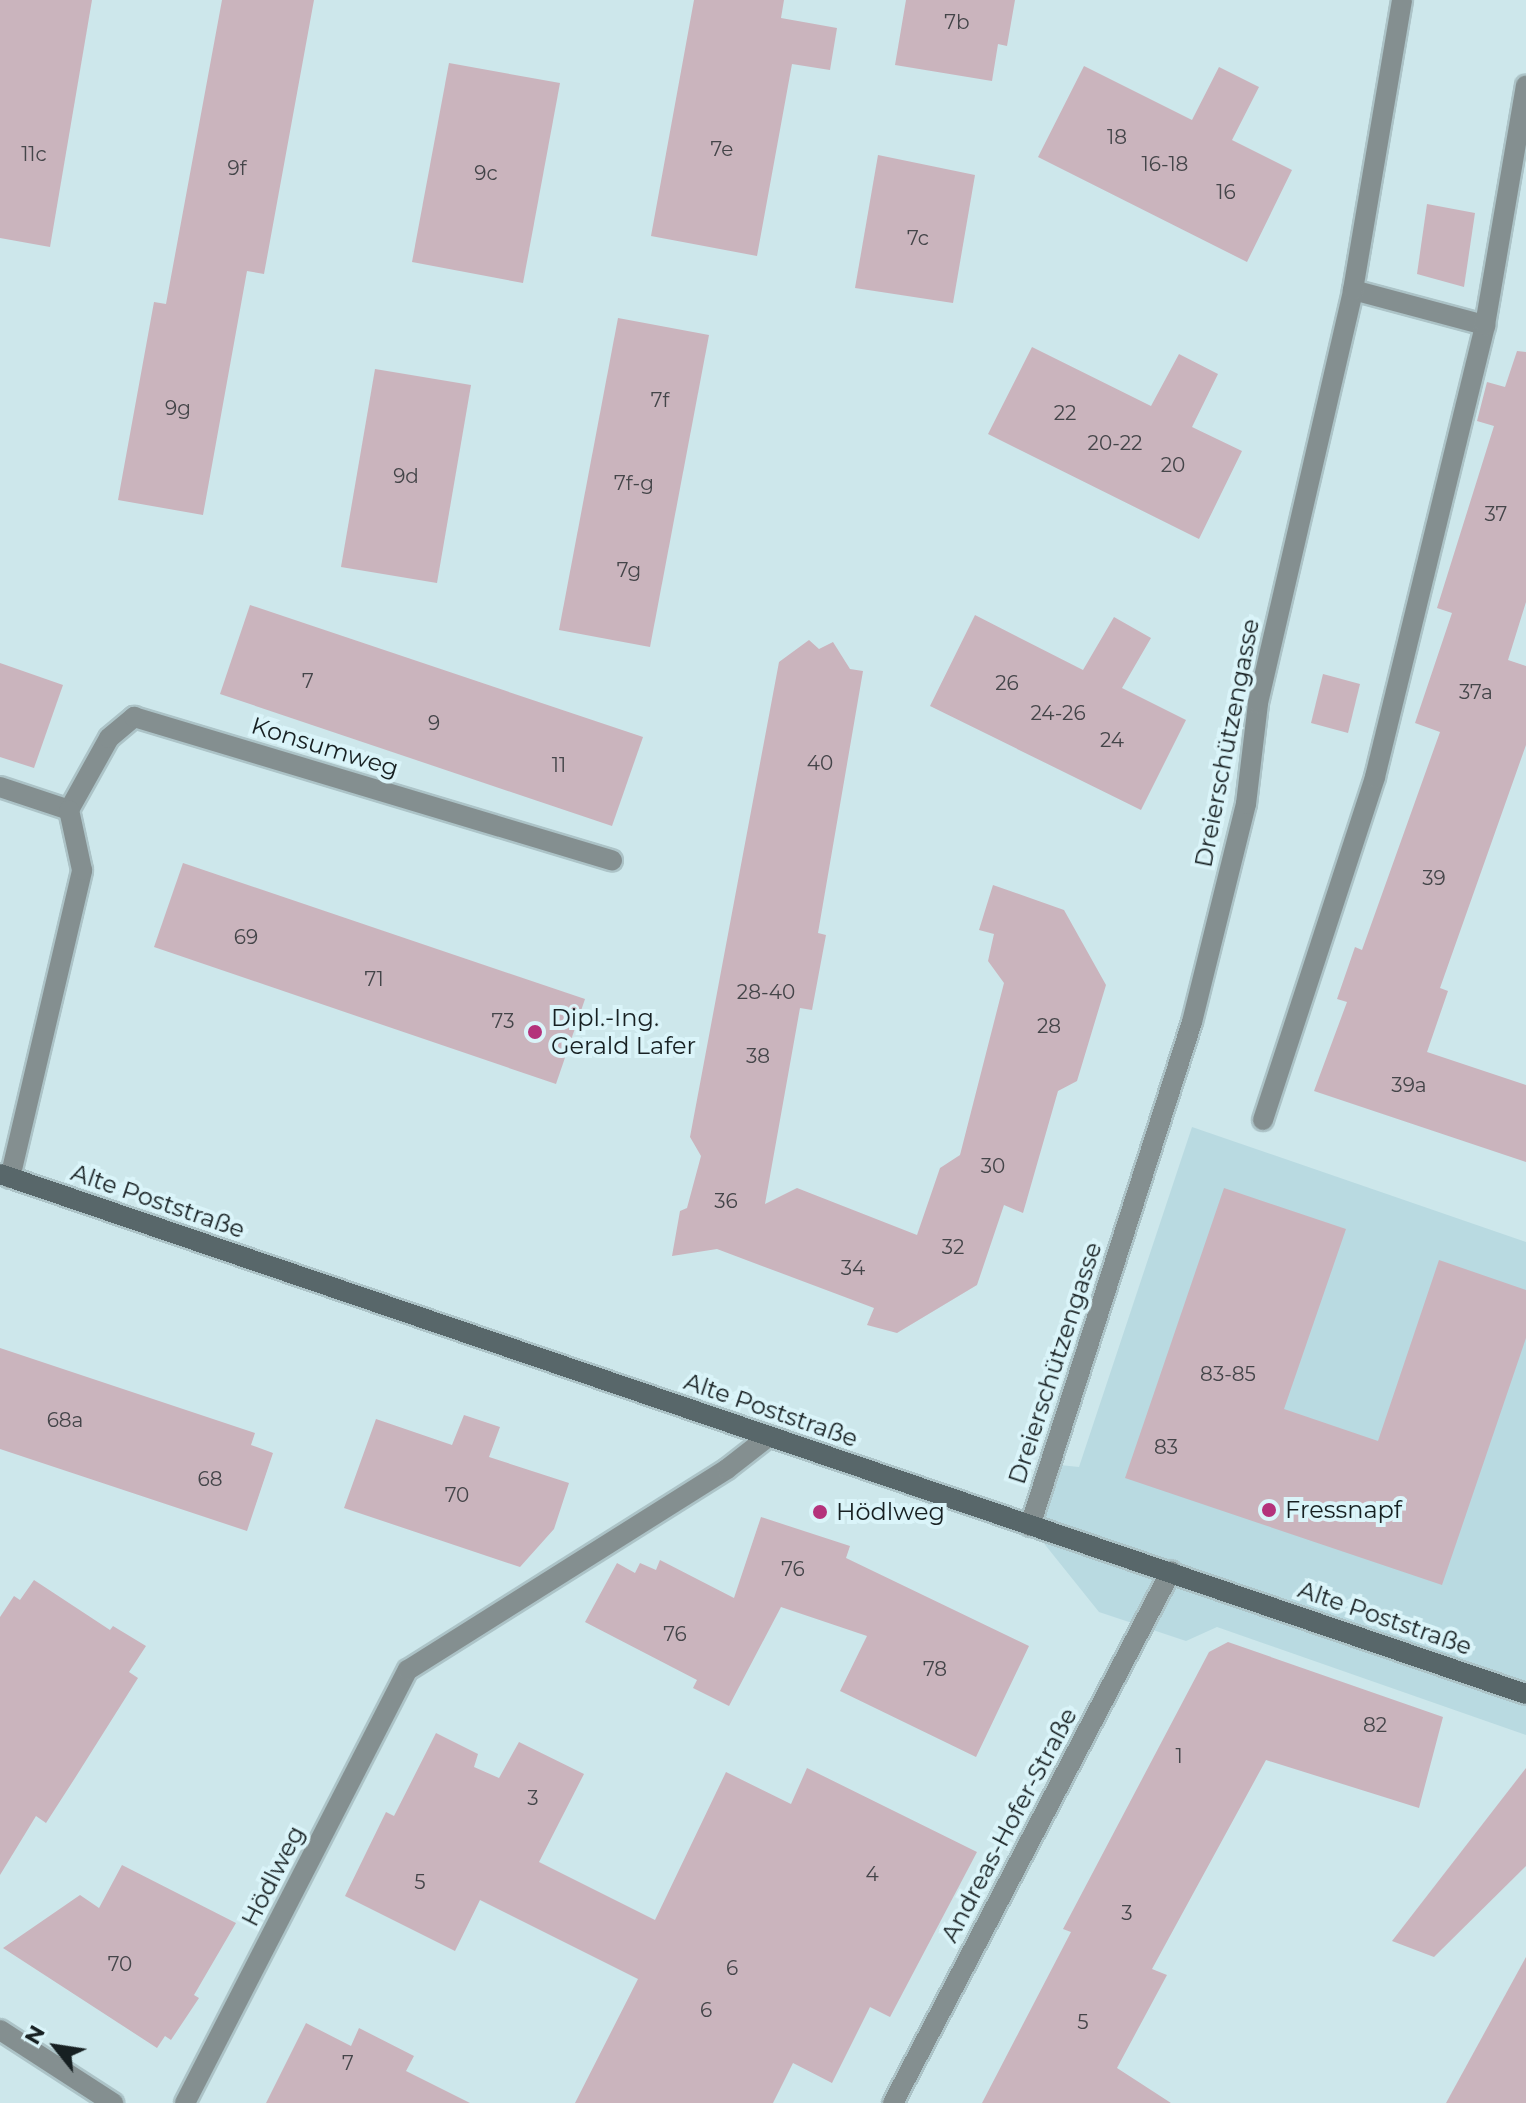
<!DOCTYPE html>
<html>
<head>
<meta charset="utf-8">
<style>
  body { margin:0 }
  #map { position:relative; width:1526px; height:2103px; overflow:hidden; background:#cde7eb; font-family:Montserrat,sans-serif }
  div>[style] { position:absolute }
  .built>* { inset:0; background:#b9dae1 }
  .building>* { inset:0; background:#cab4bd }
  .roads { filter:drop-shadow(2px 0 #acc3c7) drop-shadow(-2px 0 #acc3c7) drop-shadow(0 2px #acc3c7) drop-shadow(0 -2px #acc3c7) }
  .service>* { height:20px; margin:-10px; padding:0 10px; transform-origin:10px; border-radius:10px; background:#848f90 }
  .minor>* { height:20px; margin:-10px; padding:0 10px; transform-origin:10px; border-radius:10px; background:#848f90 }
  .secondary>* { height:20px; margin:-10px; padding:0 10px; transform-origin:10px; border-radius:10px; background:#58676a }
  .dots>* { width:22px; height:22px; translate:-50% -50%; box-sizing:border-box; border:4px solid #daf4f9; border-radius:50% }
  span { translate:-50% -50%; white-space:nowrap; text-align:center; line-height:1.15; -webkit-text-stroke:8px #daf4f9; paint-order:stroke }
  .number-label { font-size:20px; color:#444549 }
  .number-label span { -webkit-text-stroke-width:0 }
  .street-label { font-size:24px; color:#172022 }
  .poi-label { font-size:24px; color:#172022 }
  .left { translate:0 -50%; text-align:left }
  .north { position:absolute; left:16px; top:2007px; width:80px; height:80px; -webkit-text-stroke:6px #daf4f9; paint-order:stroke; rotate:300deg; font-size:22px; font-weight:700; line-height:32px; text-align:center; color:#172022 }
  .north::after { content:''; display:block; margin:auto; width:28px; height:36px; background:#172022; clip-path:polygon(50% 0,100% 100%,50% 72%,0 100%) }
</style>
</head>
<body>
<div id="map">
  <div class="built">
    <i style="clip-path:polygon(1192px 1127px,1526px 1242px,1526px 1735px,1217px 1627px,1186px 1641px,1099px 1612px,1030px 1526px,1050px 1464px,1079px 1467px)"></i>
  </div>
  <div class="building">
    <i style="clip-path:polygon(0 0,92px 0,50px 247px,0 238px)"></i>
    <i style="clip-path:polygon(222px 0,314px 0,264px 274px,247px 271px,203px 515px,118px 500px,154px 302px,166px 304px)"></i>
    <i style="clip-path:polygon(694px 0,784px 0,781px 18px,837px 28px,830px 70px,792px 64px,757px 256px,651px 236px)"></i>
    <i style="clip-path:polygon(906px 0,1015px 0,1007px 46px,998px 44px,992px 81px,895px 65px)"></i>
    <i style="clip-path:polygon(449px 63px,560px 83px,523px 283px,412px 262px)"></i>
    <i style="clip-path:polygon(1084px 66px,1192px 120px,1219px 67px,1259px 87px,1232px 140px,1292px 170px,1247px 262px,1038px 157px)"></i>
    <i style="clip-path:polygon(878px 155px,975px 175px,953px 303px,855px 288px)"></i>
    <i style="clip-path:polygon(1427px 204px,1475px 213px,1464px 287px,1417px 274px)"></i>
    <i style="clip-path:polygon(618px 318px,709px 335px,650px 647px,559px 630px)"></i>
    <i style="clip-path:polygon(1032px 347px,1151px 406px,1179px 354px,1218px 374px,1192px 427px,1242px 451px,1199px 539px,988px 434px)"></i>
    <i style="clip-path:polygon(1517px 351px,1526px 352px,1526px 602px,1508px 660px,1526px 666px,1526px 745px,1440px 988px,1448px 991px,1427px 1052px,1526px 1085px,1526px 1162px,1314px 1091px,1347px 1002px,1337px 999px,1355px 947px,1362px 950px,1440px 732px,1415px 723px,1452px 613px,1437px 608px,1494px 426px,1477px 421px,1487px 382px,1505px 387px)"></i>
    <i style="clip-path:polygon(375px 369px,471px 385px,437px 583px,341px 567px)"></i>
    <i style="clip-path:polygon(250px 605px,643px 737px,612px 826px,220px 694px)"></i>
    <i style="clip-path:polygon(975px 615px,1083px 670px,1114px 617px,1151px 638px,1122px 688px,1186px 720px,1141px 810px,930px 706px)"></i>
    <i style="clip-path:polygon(809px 640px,819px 649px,833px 642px,850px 669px,863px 671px,818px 933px,826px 935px,812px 1010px,800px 1008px,765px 1204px,797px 1188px,917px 1235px,940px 1168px,960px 1155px,1004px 983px,988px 961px,994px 934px,979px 930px,993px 885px,1064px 910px,1106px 985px,1077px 1081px,1058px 1091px,1023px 1213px,1004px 1205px,977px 1285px,897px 1333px,867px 1325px,874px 1308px,717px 1249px,672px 1256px,680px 1211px,687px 1208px,701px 1156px,690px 1137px,779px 662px)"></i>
    <i style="clip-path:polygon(0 663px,63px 685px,34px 768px,0 757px)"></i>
    <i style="clip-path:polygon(1323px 674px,1360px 684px,1348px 733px,1311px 723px)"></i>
    <i style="clip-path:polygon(183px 863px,585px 999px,556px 1084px,154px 947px)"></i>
    <i style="clip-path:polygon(1224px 1188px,1346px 1229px,1284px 1409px,1378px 1441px,1439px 1260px,1526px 1290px,1526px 1338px,1442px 1585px,1125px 1478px)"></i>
    <i style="clip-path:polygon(0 1348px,255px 1433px,251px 1445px,273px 1453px,247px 1531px,0 1449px)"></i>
    <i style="clip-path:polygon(464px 1415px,500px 1427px,489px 1457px,569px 1483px,554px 1529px,520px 1567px,344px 1508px,376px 1419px,452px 1445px)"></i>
    <i style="clip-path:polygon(761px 1517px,850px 1546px,846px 1558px,1029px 1646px,976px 1757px,840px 1691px,867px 1636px,781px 1607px,729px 1706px,693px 1688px,697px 1680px,585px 1622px,617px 1563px,635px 1573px,640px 1563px,656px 1570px,660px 1560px,734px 1598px)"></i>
    <i style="clip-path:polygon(34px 1580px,110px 1630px,113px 1626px,146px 1646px,129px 1672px,138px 1678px,75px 1778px,46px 1823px,36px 1816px,0 1875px,0 1617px,14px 1596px,20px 1600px)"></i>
    <i style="clip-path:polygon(1228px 1642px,1443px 1717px,1419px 1808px,1266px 1760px,1152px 1969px,1167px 1975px,1117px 2068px,1171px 2103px,982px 2103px,1071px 1932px,1063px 1929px,1209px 1652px)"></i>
    <i style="clip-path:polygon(436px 1733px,478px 1754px,474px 1767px,499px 1778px,519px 1742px,584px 1774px,539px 1862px,655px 1920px,726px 1772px,791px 1804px,807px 1768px,977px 1852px,890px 2017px,870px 2007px,832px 2083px,793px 2063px,773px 2103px,575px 2103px,638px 1979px,480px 1900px,455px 1951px,345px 1896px,386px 1812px,394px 1816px)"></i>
    <i style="clip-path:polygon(1526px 1768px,1526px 1866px,1434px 1957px,1392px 1941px)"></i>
    <i style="clip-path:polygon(122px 1865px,236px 1923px,194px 1995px,199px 1998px,171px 2040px,165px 2036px,157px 2048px,3px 1948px,80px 1895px,99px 1908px)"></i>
    <i style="clip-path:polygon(1526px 1957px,1526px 2103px,1446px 2103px)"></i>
    <i style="clip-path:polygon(306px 2023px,351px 2046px,359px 2028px,414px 2056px,406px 2071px,470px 2103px,266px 2103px)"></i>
  </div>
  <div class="roads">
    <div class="service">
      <i style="left:1353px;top:290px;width:137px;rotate:14.9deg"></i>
      <i style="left:1263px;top:1120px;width:361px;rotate:-71.9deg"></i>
      <i style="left:1375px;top:777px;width:465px;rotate:-76.3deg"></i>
      <i style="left:1485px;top:325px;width:243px;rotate:-80.3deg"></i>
    </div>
    <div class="minor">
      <i style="left:0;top:787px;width:73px;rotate:18.4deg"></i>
      <i style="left:69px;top:810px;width:82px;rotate:-60.9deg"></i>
      <i style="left:109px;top:738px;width:33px;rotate:-40deg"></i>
      <i style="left:134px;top:717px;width:499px;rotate:16.7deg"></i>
      <i style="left:10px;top:1178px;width:316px;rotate:-76.8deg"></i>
      <i style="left:82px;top:870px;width:61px;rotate:-102.2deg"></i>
      <i style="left:1030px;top:1526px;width:529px;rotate:-72.18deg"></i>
      <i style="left:1192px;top:1022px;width:225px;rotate:-76.1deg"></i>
      <i style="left:1246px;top:804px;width:102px;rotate:-83.2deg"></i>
      <i style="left:1258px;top:703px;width:424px;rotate:-77deg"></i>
      <i style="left:1353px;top:290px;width:294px;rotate:-80.4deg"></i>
      <i style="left:0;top:2030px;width:135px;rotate:32.9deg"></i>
      <i style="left:185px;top:2103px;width:487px;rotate:-62.8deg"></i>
      <i style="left:408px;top:1670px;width:377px;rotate:-32.2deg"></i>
      <i style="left:727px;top:1469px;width:52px;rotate:-38deg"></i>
      <i style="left:893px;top:2103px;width:600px;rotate:-62.41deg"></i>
    </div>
    <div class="secondary">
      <i style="left:0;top:1174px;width:1612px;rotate:18.82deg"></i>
    </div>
  </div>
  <div class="dots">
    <i style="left:535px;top:1032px;background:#b4327b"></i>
    <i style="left:1269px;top:1510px;background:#b4327b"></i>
    <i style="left:820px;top:1512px;background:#b4327b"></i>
  </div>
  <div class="number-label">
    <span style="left:957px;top:22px">7b</span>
    <span style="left:1117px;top:137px">18</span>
    <span style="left:722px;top:149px">7e</span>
    <span style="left:34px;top:154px">11c</span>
    <span style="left:1165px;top:164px">16-18</span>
    <span style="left:237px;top:168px">9f</span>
    <span style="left:486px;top:173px">9c</span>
    <span style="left:1226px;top:192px">16</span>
    <span style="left:918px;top:238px">7c</span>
    <span style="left:660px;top:400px">7f</span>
    <span style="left:178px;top:408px">9g</span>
    <span style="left:1065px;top:413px">22</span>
    <span style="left:1115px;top:443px">20-22</span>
    <span style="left:1173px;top:465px">20</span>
    <span style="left:406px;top:476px">9d</span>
    <span style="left:634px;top:483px">7f-g</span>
    <span style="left:1496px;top:514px">37</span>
    <span style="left:629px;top:570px">7g</span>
    <span style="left:308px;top:681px">7</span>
    <span style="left:1007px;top:683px">26</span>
    <span style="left:1476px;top:692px">37a</span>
    <span style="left:1058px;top:713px">24-26</span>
    <span style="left:434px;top:723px">9</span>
    <span style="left:1112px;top:740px">24</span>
    <span style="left:820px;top:763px">40</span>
    <span style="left:559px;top:765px">11</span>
    <span style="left:1434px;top:878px">39</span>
    <span style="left:246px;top:937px">69</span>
    <span style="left:374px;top:979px">71</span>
    <span style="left:766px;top:992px">28-40</span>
    <span style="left:503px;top:1021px">73</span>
    <span style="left:1049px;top:1026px">28</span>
    <span style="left:758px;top:1056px">38</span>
    <span style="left:1409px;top:1085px">39a</span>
    <span style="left:993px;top:1166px">30</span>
    <span style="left:726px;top:1201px">36</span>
    <span style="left:953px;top:1247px">32</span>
    <span style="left:853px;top:1268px">34</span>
    <span style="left:1228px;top:1374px">83-85</span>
    <span style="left:65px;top:1420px">68a</span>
    <span style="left:1166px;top:1447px">83</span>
    <span style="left:210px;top:1479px">68</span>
    <span style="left:457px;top:1495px">70</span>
    <span style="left:793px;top:1569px">76</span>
    <span style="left:675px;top:1634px">76</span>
    <span style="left:935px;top:1669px">78</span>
    <span style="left:1375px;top:1725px">82</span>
    <span style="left:1179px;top:1756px">1</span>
    <span style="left:533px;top:1798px">3</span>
    <span style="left:872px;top:1874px">4</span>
    <span style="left:420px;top:1882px">5</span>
    <span style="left:1127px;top:1913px">3</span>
    <span style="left:120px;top:1964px">70</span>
    <span style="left:732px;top:1968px">6</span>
    <span style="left:706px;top:2010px">6</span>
    <span style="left:1083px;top:2022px">5</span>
    <span style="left:348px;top:2063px">7</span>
  </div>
  <div class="street-label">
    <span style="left:1227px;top:743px;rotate:-79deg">Dreierschützengasse</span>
    <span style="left:325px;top:747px;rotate:17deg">Konsumweg</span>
    <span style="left:158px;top:1201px;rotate:19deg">Alte Poststraße</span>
    <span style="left:1055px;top:1363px;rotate:-72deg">Dreierschützengasse</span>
    <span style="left:771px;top:1410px;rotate:19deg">Alte Poststraße</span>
    <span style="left:1385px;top:1618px;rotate:19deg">Alte Poststraße</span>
    <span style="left:1009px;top:1825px;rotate:-62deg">Andreas-Hofer-Straße</span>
    <span style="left:273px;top:1876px;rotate:-63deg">Hödlweg</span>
  </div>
  <div class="poi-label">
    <span class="left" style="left:551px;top:1032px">Dipl.-Ing.<br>Gerald Lafer</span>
    <span class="left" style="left:1285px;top:1510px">Fressnapf</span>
    <span class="left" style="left:836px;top:1512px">Hödlweg</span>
  </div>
  <div class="north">N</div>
</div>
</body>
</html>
